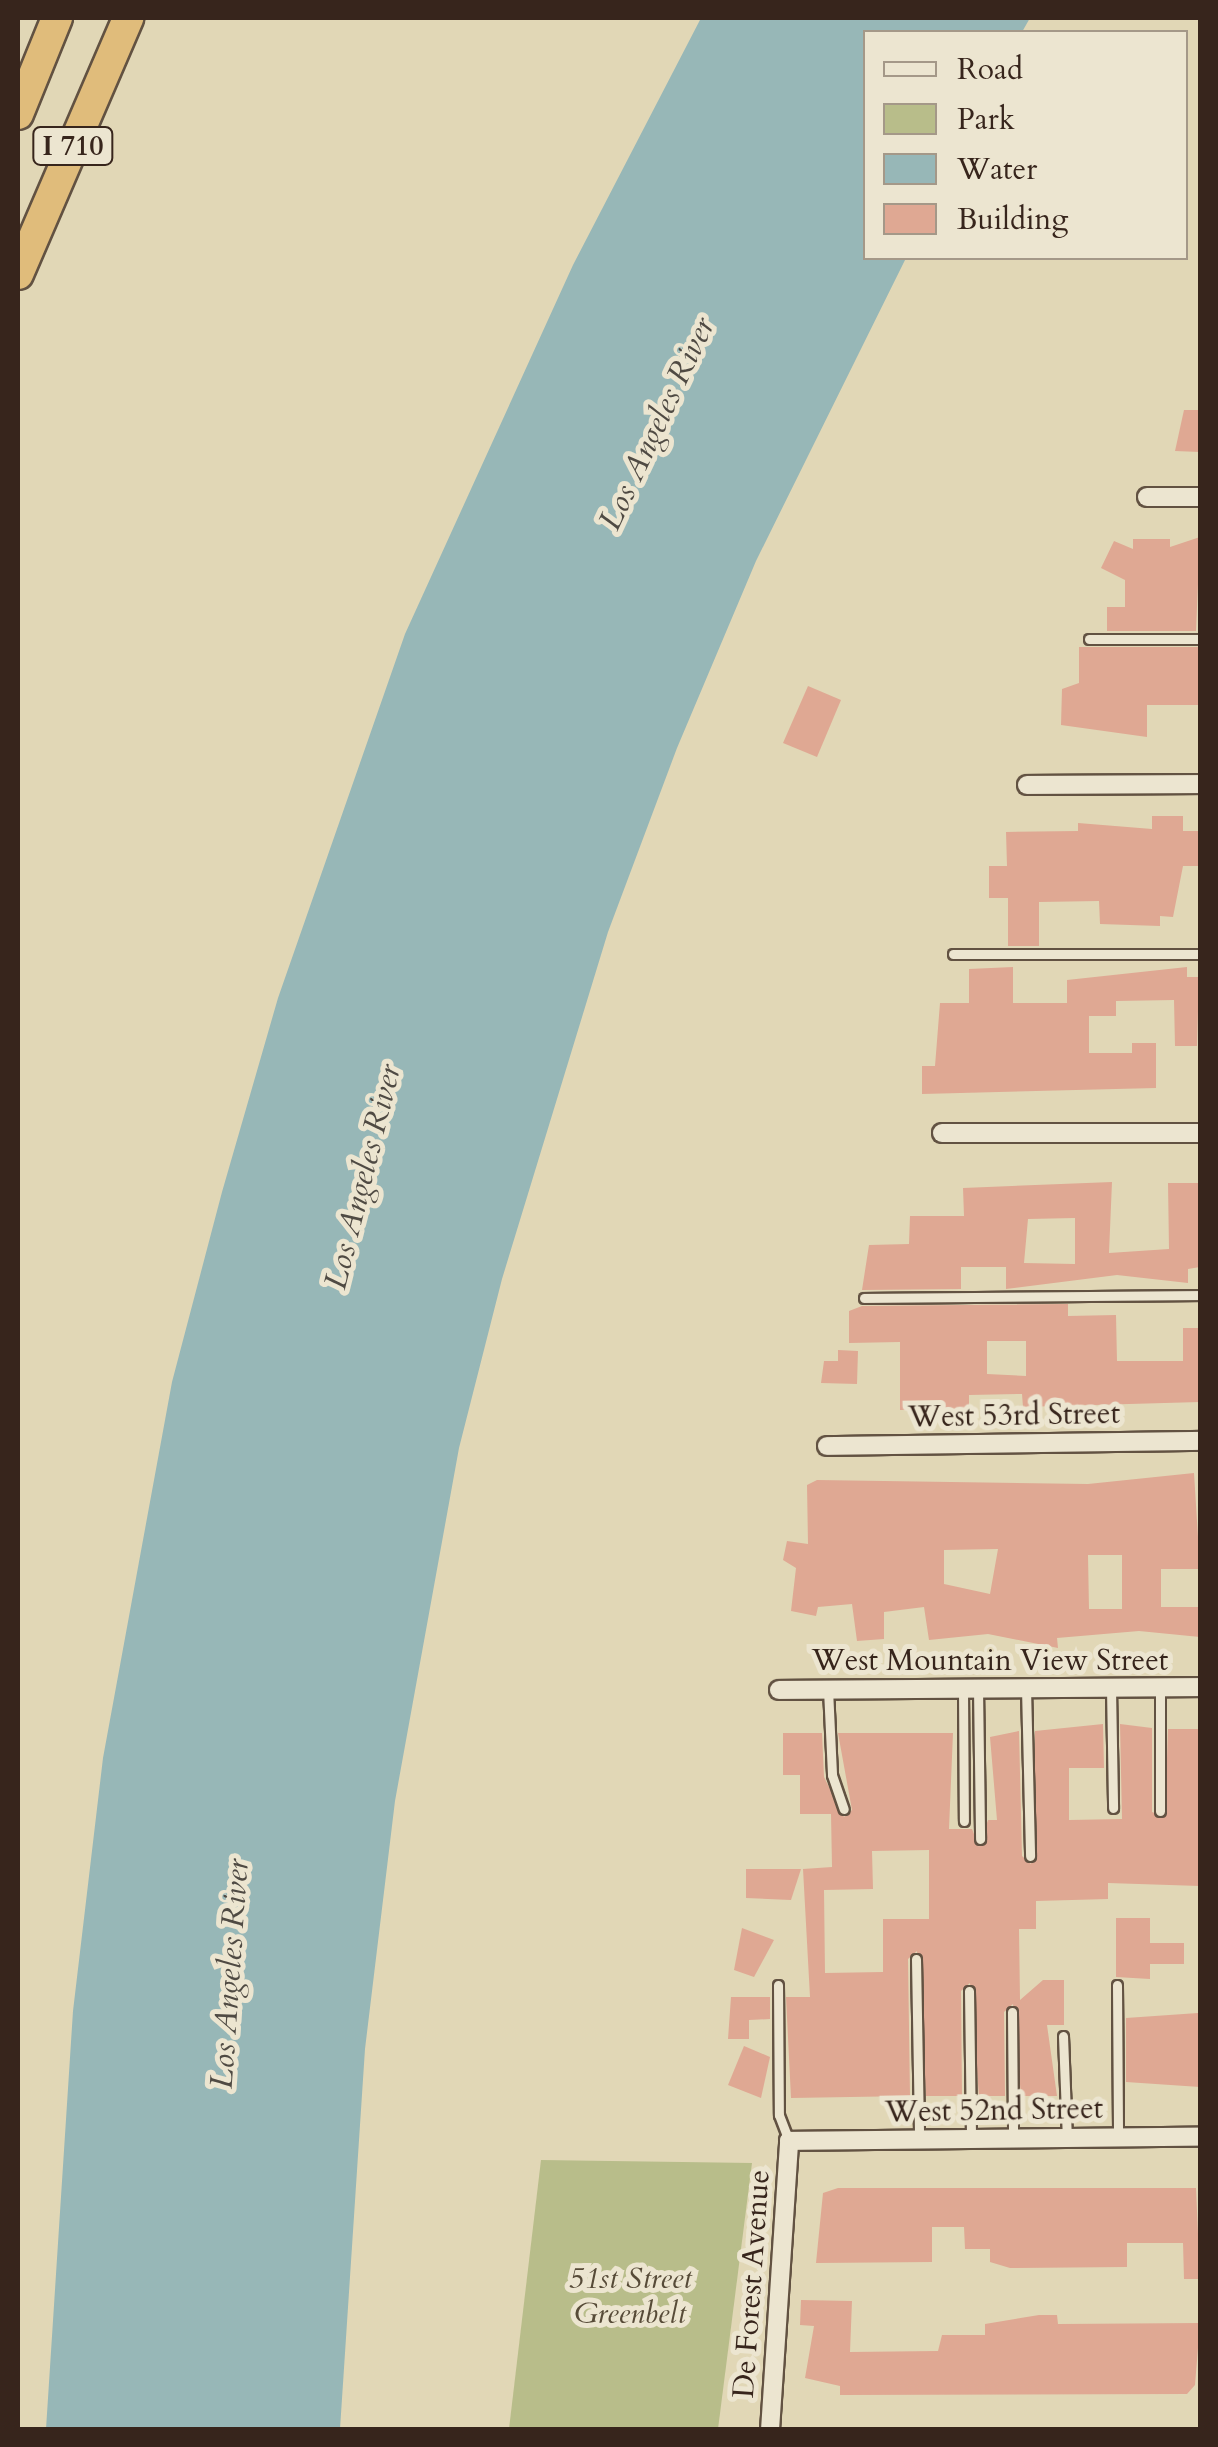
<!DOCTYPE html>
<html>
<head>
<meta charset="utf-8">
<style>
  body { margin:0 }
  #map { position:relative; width:1218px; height:2447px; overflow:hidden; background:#e1d7b6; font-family:Cardo,serif }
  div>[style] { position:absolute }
  .green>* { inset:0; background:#b8bd8a }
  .water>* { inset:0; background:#97b7b7 }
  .building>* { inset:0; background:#dfa893 }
  .roads { filter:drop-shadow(2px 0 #625242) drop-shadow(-2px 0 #625242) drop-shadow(0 2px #625242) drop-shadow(0 -2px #625242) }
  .lane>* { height:9px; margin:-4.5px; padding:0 4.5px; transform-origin:4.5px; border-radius:4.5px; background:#ece5d0 }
  .street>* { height:18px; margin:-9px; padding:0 9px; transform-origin:9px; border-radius:9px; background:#ece5d0 }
  .highway>* { height:30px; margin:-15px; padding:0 15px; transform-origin:15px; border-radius:15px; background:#e0bc7b }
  span { translate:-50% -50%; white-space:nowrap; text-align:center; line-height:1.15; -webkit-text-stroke:10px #ece5d0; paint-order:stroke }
  .shield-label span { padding:2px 8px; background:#ece5d0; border:2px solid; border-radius:8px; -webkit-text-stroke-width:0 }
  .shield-label { font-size:28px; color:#37251c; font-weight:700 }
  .street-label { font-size:30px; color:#37251c }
  .park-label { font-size:30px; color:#574b38; font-style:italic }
  .water-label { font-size:32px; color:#4f4a43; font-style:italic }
  .frame { position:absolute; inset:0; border:20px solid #37251c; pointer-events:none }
  .legend { position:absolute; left:863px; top:30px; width:325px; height:230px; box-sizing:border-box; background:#ece5d0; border:2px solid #a49888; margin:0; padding:12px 18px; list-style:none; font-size:30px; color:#37251c }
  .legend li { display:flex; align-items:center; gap:20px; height:50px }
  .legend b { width:50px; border:2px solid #a49888 }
</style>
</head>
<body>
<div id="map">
  <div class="green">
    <i style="clip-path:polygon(541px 2160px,752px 2163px,718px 2429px,509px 2429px)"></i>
  </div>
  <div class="water">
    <i style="clip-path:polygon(701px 18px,1030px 18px,1022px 32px,866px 32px,866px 258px,906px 258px,756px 561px,677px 748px,608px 932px,502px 1279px,459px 1448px,395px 1801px,365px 2049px,340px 2429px,46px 2429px,73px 2011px,103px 1758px,172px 1382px,222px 1192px,278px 998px,405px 634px,573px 265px)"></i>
  </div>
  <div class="building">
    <i style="clip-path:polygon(1184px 410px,1200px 410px,1200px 452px,1175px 451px)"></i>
    <i style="clip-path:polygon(1200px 537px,1196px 631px,1107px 631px,1107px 607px,1125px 607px,1125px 580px,1101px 568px,1114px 541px,1133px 549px,1133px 539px,1170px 539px,1170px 547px)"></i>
    <i style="clip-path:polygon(1079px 647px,1200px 647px,1200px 705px,1147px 705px,1147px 737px,1061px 725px,1062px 689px,1079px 683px)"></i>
    <i style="clip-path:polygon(808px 686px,841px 700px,817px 757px,783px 743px)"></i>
    <i style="clip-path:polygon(1152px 816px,1183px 816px,1183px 831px,1200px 831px,1200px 866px,1183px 866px,1173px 917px,1160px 916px,1160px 926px,1100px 924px,1099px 901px,1039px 902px,1039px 946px,1008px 946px,1008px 898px,989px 898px,989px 866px,1007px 866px,1006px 832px,1078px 831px,1078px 823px,1152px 829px)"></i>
    <i style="clip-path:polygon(1013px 967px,1013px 1003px,1067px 1003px,1067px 980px,1187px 967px,1187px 977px,1199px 977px,1197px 1046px,1175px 1046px,1174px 1000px,1116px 1001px,1116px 1016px,1089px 1016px,1089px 1053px,1132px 1053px,1132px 1043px,1156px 1043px,1156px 1088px,922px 1094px,922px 1066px,935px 1066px,940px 1003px,969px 1003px,969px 969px)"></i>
    <i style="clip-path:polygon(evenodd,1112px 1182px,1109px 1253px,1169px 1249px,1168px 1183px,1200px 1183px,1200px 1267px,1188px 1269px,1188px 1283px,1117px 1275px,1006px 1289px,1006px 1267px,961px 1267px,961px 1289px,862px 1290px,869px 1245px,909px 1244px,910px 1216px,964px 1216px,963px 1188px,1112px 1182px,1075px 1218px,1075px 1264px,1024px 1263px,1028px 1219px,1075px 1218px)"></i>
    <i style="clip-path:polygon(evenodd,1068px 1304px,1068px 1316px,1116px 1315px,1117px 1361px,1183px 1361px,1183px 1328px,1200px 1328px,1200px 1402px,1023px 1407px,1022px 1394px,969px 1395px,969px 1409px,900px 1410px,900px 1342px,849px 1343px,849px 1311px,862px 1306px,1068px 1304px,987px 1341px,1026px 1341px,1026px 1376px,987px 1374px,987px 1341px)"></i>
    <i style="clip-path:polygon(838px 1350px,858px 1351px,857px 1384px,821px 1383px,824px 1361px,838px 1361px)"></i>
    <i style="clip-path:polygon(evenodd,1194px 1473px,1200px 1569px,1161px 1569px,1161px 1607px,1200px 1607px,1200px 1637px,1139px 1631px,1057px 1638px,1058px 1648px,988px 1634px,929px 1640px,924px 1607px,884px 1612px,884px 1639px,857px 1641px,852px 1604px,818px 1607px,816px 1616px,791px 1611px,796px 1568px,783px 1560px,787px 1541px,808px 1544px,807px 1485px,817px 1480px,1088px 1484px,1194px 1473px,998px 1549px,990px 1594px,944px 1584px,944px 1550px,998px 1549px,1194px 1473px,1088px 1555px,1122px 1555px,1122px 1609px,1089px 1609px,1088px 1555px)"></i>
    <i style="clip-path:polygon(evenodd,1103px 1724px,1104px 1768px,1069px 1768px,1069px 1820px,1122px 1819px,1120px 1724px,1152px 1728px,1152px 1812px,1165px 1817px,1168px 1729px,1198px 1729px,1200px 1886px,1108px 1883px,1108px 1899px,1036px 1901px,1036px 1929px,1019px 1929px,1020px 2000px,1043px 1980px,1064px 1980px,1064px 2025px,1047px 2025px,1057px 2096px,1021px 2096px,1013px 2004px,1004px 2012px,1005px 2096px,979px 2096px,970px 1983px,961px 1991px,962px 2096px,926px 2096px,917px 1951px,908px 1959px,910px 2096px,791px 2098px,786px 1997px,810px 1997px,803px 1869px,832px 1867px,831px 1814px,800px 1814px,800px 1775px,783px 1775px,783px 1733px,822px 1733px,824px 1777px,844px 1817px,852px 1810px,838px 1733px,953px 1733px,949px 1829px,972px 1829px,979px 1847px,988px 1820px,997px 1820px,990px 1737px,1019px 1731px,1022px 1856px,1031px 1864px,1035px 1731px,1103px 1724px,929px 1850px,929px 1919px,883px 1919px,883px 1972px,825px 1973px,824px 1890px,873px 1889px,872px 1851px,929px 1850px)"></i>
    <i style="clip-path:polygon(746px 1869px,801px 1869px,791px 1900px,746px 1898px)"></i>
    <i style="clip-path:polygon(1116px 1918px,1150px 1918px,1150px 1943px,1184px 1943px,1184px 1964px,1150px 1964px,1150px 1979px,1116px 1977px)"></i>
    <i style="clip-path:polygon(742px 1928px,774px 1940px,754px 1977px,734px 1970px)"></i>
    <i style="clip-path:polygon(731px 1997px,770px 1997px,770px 2019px,749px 2020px,749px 2039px,728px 2039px)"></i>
    <i style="clip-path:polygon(1198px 2013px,1200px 2087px,1126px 2082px,1126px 2018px)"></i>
    <i style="clip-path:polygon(744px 2046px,770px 2057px,761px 2098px,728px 2085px)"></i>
    <i style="clip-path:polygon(838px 2188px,1196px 2188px,1200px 2279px,1184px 2279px,1183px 2243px,1127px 2243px,1127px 2267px,1010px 2268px,990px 2262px,990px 2249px,965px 2249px,964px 2227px,932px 2227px,932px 2262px,816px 2263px,823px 2193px)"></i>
    <i style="clip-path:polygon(801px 2300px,852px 2301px,850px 2352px,938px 2351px,942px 2335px,985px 2335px,985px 2324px,1039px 2315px,1057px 2315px,1058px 2324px,1200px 2323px,1195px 2385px,1187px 2394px,840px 2395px,840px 2386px,805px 2378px,814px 2326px,800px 2325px)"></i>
  </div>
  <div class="roads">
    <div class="lane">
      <i style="left:1089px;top:639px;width:111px"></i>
      <i style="left:953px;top:954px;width:247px"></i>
      <i style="left:864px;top:1298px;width:336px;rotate:-0.5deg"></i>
      <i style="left:1160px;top:1687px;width:124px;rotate:90deg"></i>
      <i style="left:978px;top:1688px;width:151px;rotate:89.2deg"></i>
      <i style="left:1026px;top:1688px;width:168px;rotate:88.6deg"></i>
      <i style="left:1111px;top:1688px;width:120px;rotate:89deg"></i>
      <i style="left:828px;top:1689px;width:86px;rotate:87.3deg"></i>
      <i style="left:832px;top:1775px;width:36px;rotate:71deg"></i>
      <i style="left:963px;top:1689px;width:132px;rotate:89.6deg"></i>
      <i style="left:916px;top:1959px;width:180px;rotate:89deg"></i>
      <i style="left:778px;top:1985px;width:130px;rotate:89.6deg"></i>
      <i style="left:779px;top:2115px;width:28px;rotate:69deg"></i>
      <i style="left:1117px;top:1985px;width:153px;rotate:89.6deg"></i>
      <i style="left:969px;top:1991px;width:148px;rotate:89.2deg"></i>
      <i style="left:1012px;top:2012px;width:126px;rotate:89.5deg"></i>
      <i style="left:1063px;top:2036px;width:102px;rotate:87.8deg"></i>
    </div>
    <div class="street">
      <i style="left:1147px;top:497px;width:53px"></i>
      <i style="left:1027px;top:785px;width:173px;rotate:-0.3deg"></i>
      <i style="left:942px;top:1133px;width:258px"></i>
      <i style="left:827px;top:1446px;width:373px;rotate:-0.8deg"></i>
      <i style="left:779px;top:1690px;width:421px;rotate:-0.4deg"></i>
      <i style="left:770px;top:2430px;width:290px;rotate:-86.2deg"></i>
      <i style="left:789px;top:2141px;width:411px;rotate:-0.6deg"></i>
    </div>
    <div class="highway">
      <i style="left:18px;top:114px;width:104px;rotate:-67.9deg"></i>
      <i style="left:18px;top:274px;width:279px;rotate:-66.7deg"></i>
    </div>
  </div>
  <div class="shield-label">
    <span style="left:73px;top:146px">I 710</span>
  </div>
  <div class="street-label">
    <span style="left:1014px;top:1416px;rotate:-1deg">West 53rd Street</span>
    <span style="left:990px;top:1661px">West Mountain View Street</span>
    <span style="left:994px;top:2111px;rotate:-1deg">West 52nd Street</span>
    <span style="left:752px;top:2284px;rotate:-86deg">De Forest Avenue</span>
  </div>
  <div class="park-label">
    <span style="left:630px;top:2296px">51st Street<br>Greenbelt</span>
  </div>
  <div class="water-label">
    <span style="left:657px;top:424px;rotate:-65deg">Los Angeles River</span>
    <span style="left:363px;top:1177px;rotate:-76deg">Los Angeles River</span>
    <span style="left:230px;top:1974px;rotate:-86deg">Los Angeles River</span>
  </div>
  <div class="frame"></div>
  <ul class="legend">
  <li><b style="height:12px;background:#ece5d0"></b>Road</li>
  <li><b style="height:28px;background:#b8bd8a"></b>Park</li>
  <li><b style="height:28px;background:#97b7b7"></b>Water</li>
  <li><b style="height:28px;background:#dfa893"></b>Building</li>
  </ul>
</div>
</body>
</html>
